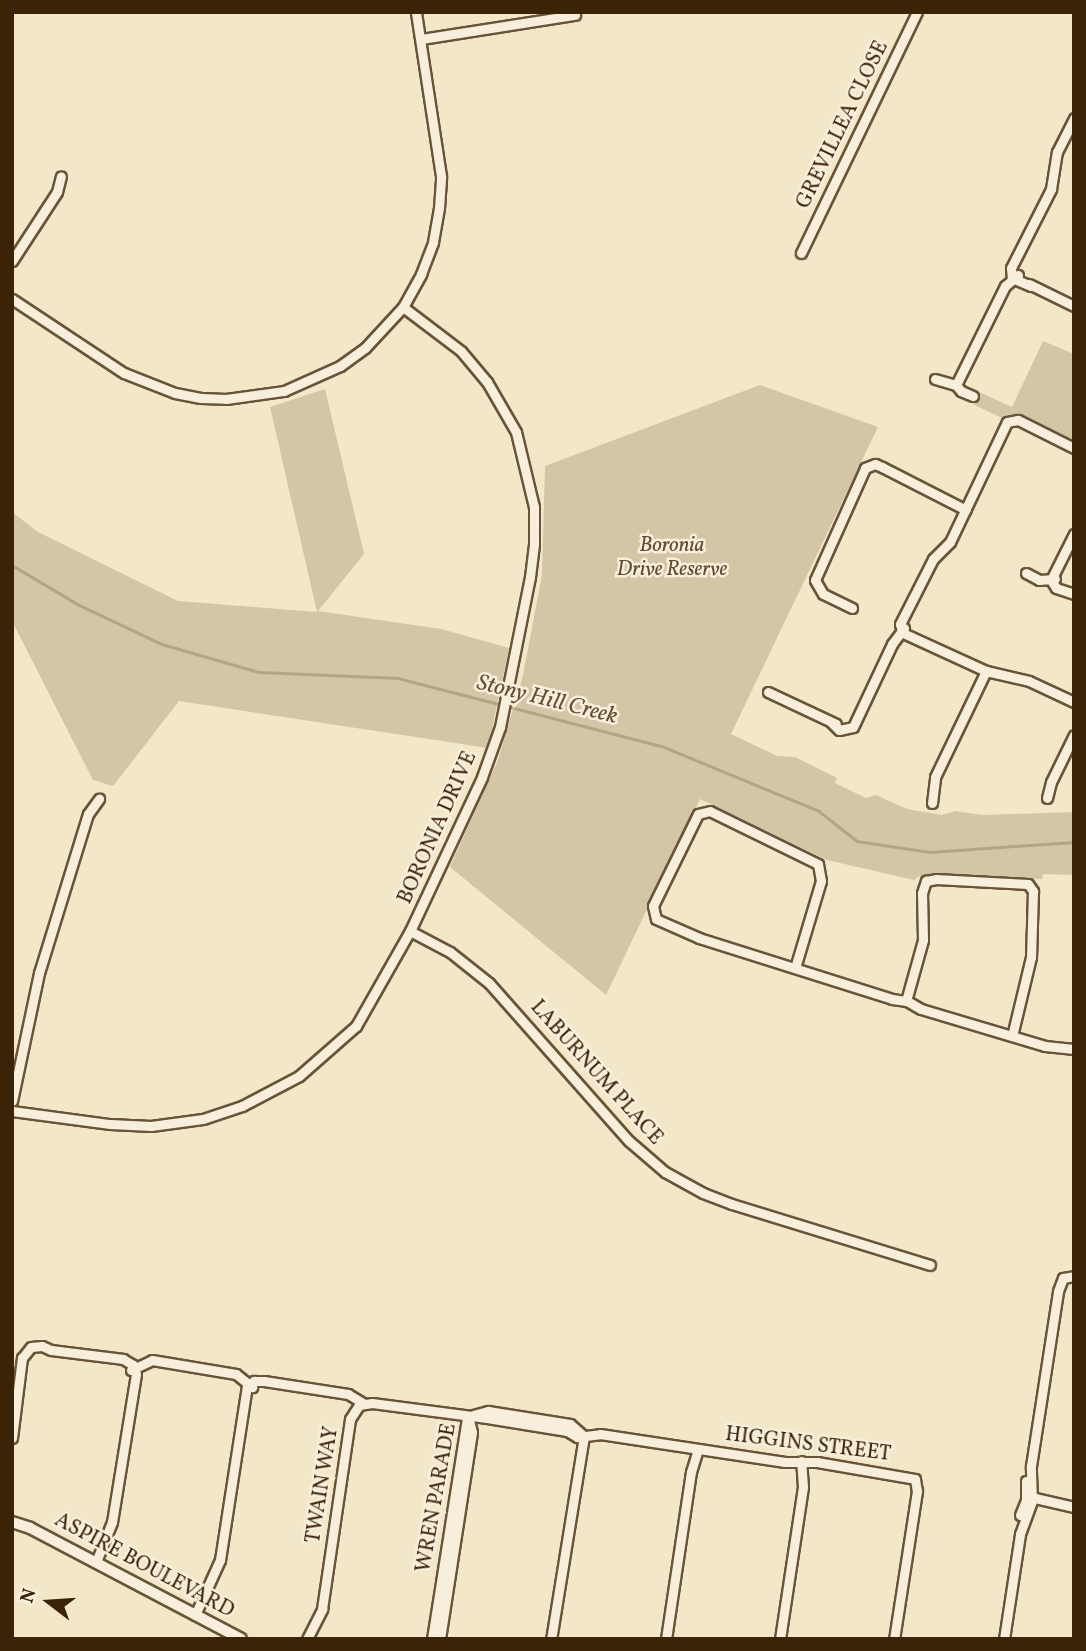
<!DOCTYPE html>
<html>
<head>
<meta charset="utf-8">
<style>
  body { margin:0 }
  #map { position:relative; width:1086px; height:1651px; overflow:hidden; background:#f2e7c8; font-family:Vollkorn,serif }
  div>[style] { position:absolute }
  .green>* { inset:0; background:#d3c6a7 }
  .stream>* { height:2.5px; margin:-1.25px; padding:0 1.25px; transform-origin:1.25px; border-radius:1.25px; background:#b3a486 }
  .roads { filter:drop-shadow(2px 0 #685437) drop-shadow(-2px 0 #685437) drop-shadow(0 2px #685437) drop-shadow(0 -2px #685437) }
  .minor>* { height:9px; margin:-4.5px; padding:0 4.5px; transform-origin:4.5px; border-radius:4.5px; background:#f7efdb }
  .tertiary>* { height:10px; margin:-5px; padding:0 5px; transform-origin:5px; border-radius:5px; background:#f7efdb }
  span { translate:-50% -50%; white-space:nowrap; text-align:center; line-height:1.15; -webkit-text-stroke:5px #f7efdb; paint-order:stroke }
  .street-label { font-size:21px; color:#3a2307 }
  .park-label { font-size:21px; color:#604c2f; font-style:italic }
  .water-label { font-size:23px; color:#645033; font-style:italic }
  .frame { position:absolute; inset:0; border:14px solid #3a2307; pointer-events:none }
  .north { position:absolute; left:14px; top:1567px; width:70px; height:70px; -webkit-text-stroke:5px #f7efdb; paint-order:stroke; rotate:287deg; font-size:19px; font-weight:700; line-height:28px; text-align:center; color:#3a2307 }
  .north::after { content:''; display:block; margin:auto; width:24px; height:32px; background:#3a2307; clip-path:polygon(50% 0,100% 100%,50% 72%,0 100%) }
</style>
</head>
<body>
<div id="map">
  <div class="green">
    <i style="clip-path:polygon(1043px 341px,1074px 354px,1074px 444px,1006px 420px,973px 404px,979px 392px,1012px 407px)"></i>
    <i style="clip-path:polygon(760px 385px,878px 427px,731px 734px,777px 756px,795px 757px,837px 778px,835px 783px,866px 798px,876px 795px,907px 809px,942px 815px,955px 811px,982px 815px,1074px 812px,1074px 875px,1043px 874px,1042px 879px,920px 876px,914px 880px,827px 860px,700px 799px,606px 995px,450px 867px,498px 760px,523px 675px,542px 575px,545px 466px)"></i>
    <i style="clip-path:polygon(325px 389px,364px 554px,318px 611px,441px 629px,509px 648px,488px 748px,179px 701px,113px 786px,93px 780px,12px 621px,12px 512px,38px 532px,178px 601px,317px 612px,270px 407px)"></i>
  </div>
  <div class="stream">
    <i style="left:12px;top:565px;width:78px;rotate:30.8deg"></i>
    <i style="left:79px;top:605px;width:92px;rotate:25.2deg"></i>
    <i style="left:162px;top:644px;width:101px;rotate:16.1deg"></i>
    <i style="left:259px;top:672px;width:139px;rotate:2.5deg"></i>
    <i style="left:398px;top:678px;width:275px;rotate:14.5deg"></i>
    <i style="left:664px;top:747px;width:168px;rotate:22.4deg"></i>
    <i style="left:819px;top:811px;width:48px;rotate:38.3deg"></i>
    <i style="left:857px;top:841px;width:74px;rotate:8.6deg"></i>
    <i style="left:930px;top:852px;width:144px;rotate:-4deg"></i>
  </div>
  <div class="roads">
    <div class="minor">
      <i style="left:421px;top:39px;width:156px;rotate:-8.9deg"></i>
      <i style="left:801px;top:253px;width:267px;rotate:-64.3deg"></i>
      <i style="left:12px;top:261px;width:82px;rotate:-56.9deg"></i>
      <i style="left:57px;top:192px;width:16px;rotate:-76deg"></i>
      <i style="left:1029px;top:284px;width:50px;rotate:26.1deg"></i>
      <i style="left:1031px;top:286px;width:21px;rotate:-157deg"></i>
      <i style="left:1012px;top:278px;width:10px;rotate:-96deg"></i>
      <i style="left:1011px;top:268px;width:89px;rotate:-63.1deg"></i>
      <i style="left:1051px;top:189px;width:37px;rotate:-81deg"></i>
      <i style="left:1057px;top:152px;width:38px;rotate:-63deg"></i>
      <i style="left:12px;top:299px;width:134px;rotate:33.5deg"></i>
      <i style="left:124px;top:373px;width:55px;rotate:21.4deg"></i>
      <i style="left:175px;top:393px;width:26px;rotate:11deg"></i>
      <i style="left:201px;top:398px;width:25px;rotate:2deg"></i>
      <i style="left:226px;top:399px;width:59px;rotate:-7.9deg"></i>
      <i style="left:284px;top:391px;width:61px;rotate:-24.1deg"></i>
      <i style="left:340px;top:366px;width:31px;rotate:-36deg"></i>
      <i style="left:365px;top:348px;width:56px;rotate:-47.2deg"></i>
      <i style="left:403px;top:307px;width:38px;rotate:-61deg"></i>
      <i style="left:421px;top:274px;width:34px;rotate:-69deg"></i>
      <i style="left:433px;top:242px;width:35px;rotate:-80deg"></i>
      <i style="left:439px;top:208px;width:32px;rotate:-86deg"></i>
      <i style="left:441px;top:176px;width:166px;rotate:-98.7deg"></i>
      <i style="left:935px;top:379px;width:22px;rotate:16deg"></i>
      <i style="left:956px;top:385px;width:8px;rotate:50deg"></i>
      <i style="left:961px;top:391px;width:13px;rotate:23deg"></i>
      <i style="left:956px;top:385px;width:110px;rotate:-63.7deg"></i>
      <i style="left:1005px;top:286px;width:17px;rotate:-40deg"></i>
      <i style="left:1074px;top:448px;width:63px;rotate:-153.4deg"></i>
      <i style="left:1018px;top:420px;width:11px;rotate:170deg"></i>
      <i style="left:1007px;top:422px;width:133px;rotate:115.4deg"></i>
      <i style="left:950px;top:542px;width:24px;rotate:135deg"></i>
      <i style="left:933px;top:559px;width:73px;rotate:116.9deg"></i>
      <i style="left:900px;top:624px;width:9px;rotate:72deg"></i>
      <i style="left:903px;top:633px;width:91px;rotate:24.6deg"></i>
      <i style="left:986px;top:671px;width:44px;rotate:13.1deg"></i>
      <i style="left:1029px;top:681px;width:50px;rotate:25deg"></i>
      <i style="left:1074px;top:534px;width:51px;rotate:116.6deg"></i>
      <i style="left:1051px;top:580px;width:9px;rotate:58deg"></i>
      <i style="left:1056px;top:588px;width:19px;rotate:18deg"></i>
      <i style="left:1026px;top:573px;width:15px;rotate:28deg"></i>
      <i style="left:1039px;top:580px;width:16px;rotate:-4deg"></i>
      <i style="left:852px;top:608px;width:32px;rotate:-154deg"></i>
      <i style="left:823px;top:594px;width:16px;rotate:-120deg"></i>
      <i style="left:815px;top:580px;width:123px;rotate:-65.9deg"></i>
      <i style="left:865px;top:468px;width:11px;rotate:-22deg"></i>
      <i style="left:875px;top:464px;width:8px;rotate:23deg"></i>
      <i style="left:882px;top:467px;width:94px;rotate:27.1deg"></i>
      <i style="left:768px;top:692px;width:75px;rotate:25.2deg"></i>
      <i style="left:831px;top:722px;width:11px;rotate:45deg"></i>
      <i style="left:839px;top:730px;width:14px;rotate:-12deg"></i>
      <i style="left:853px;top:727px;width:92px;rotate:-64.8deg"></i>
      <i style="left:892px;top:644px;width:20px;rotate:-53deg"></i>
      <i style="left:1047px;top:798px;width:16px;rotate:-76deg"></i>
      <i style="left:1051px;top:782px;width:52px;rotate:-63.9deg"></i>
      <i style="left:932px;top:803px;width:26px;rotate:-83deg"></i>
      <i style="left:935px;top:777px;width:118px;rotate:-64.3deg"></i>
      <i style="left:410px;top:931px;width:45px;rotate:27.7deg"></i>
      <i style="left:450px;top:952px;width:50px;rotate:38.5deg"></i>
      <i style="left:489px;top:983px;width:211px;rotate:48.5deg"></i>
      <i style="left:629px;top:1141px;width:48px;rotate:40.7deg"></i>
      <i style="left:665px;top:1172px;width:43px;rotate:28.9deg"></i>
      <i style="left:703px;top:1193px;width:31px;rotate:21deg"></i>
      <i style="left:732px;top:1204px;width:207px;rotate:17.1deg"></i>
      <i style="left:795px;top:968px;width:91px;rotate:-73.4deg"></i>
      <i style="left:821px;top:881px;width:17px;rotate:-100deg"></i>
      <i style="left:818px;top:864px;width:120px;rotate:-153.9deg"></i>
      <i style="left:710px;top:811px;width:12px;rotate:166deg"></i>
      <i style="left:698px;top:814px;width:102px;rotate:116.1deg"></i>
      <i style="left:653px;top:906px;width:13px;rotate:77deg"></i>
      <i style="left:656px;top:919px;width:47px;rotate:23.8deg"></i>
      <i style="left:699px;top:938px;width:202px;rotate:17.5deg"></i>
      <i style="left:892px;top:999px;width:15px;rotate:8deg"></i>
      <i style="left:907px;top:1001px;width:16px;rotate:30deg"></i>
      <i style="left:921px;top:1009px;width:129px;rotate:16.6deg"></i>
      <i style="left:1045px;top:1046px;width:29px;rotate:6deg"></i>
      <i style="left:906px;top:1001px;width:63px;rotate:-74.4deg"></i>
      <i style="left:923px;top:940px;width:47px;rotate:-91.2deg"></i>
      <i style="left:922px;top:893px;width:13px;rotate:-72deg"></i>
      <i style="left:926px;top:881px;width:10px;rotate:-11deg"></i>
      <i style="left:936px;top:879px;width:92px;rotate:3.1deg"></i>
      <i style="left:1028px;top:884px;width:9px;rotate:54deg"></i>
      <i style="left:1033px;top:891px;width:66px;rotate:91.7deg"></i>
      <i style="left:1031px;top:957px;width:81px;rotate:103.5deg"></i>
      <i style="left:12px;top:1101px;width:131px;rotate:-78.1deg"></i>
      <i style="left:39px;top:973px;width:166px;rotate:-72.9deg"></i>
      <i style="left:88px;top:814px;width:19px;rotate:-54deg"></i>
      <i style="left:12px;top:1111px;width:99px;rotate:7.6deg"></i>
      <i style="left:110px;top:1124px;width:41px;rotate:2.8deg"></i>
      <i style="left:151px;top:1126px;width:52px;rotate:-7.7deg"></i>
      <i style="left:203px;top:1119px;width:41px;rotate:-18.4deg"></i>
      <i style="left:242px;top:1106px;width:64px;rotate:-27.8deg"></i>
      <i style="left:299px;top:1076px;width:76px;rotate:-41.3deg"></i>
      <i style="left:356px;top:1026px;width:109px;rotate:-60.4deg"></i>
      <i style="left:410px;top:931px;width:170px;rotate:-64.9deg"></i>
      <i style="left:482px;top:777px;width:53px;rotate:-70.2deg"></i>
      <i style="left:500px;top:727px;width:153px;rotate:-78.7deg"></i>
      <i style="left:530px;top:577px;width:33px;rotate:-83deg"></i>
      <i style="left:534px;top:544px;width:37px;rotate:-90deg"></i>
      <i style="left:534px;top:507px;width:77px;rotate:-103.5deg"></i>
      <i style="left:516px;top:432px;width:58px;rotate:-120.1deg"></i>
      <i style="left:487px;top:382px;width:40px;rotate:-130deg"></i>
      <i style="left:461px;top:351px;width:73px;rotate:-142.8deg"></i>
      <i style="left:131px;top:1370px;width:23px;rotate:-25deg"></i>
      <i style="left:152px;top:1360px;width:85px;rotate:9.5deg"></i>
      <i style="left:236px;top:1374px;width:21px;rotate:39deg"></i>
      <i style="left:473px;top:1415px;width:16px;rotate:-15deg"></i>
      <i style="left:488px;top:1411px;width:83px;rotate:9deg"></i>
      <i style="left:570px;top:1424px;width:18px;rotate:41deg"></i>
      <i style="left:584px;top:1436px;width:206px;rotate:99.2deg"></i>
      <i style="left:577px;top:1437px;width:23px;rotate:-7deg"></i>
      <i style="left:600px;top:1434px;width:187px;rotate:8.6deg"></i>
      <i style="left:785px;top:1462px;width:32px"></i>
      <i style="left:817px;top:1462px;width:99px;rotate:9.8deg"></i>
      <i style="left:915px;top:1479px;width:12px;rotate:81deg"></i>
      <i style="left:917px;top:1491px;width:150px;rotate:98.8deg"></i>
      <i style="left:12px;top:1438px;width:81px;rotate:-82.9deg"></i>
      <i style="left:22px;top:1358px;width:14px;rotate:-51deg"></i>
      <i style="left:31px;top:1347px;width:11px;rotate:-5deg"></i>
      <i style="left:42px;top:1346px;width:10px;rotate:24deg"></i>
      <i style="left:51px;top:1350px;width:73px;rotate:7.1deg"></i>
      <i style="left:123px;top:1359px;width:12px;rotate:31deg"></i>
      <i style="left:133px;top:1365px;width:9px;rotate:72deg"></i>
      <i style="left:136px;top:1374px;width:150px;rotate:99.2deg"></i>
      <i style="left:112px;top:1522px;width:43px;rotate:111.8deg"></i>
      <i style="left:1028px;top:1499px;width:7px;rotate:-8deg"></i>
      <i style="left:1035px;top:1498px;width:40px;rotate:13deg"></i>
      <i style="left:1020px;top:1515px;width:16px;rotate:-68deg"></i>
      <i style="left:1026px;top:1500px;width:19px;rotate:-90deg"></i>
      <i style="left:195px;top:1615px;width:60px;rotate:-65.6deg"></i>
      <i style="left:220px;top:1560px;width:176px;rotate:-81.2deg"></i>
      <i style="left:247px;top:1386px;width:9px;rotate:-36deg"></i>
      <i style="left:254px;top:1381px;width:10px"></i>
      <i style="left:264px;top:1381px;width:85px;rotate:8.8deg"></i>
      <i style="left:348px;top:1394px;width:17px;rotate:31deg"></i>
      <i style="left:307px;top:1639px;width:34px;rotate:-63deg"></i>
      <i style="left:322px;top:1609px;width:192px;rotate:-81.6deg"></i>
      <i style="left:350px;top:1419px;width:17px;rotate:-57deg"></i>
      <i style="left:359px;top:1405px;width:13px;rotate:-9deg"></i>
      <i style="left:372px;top:1403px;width:116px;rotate:7.4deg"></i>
      <i style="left:487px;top:1418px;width:81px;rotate:9.2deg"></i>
      <i style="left:567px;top:1431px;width:12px;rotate:31deg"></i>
      <i style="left:432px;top:1639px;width:224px;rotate:-81deg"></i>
      <i style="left:440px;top:1639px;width:209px;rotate:-81.2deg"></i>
      <i style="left:472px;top:1432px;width:16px;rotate:-104deg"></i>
      <i style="left:666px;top:1639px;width:169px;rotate:-81.5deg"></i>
      <i style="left:691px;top:1472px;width:24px;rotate:-73deg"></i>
      <i style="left:780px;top:1639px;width:154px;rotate:-81.4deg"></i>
      <i style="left:803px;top:1487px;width:26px;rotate:-94deg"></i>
      <i style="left:1004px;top:1639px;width:106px;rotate:-81.3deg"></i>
      <i style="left:1020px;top:1534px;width:35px;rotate:-70deg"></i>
      <i style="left:1032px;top:1501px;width:35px;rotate:-92deg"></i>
      <i style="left:1031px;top:1466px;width:177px;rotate:-81.2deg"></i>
      <i style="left:1058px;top:1291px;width:14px;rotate:-69deg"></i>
      <i style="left:1063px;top:1278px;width:11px;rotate:-10deg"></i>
    </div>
    <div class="tertiary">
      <i style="left:12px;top:1522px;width:19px;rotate:18deg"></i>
      <i style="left:30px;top:1528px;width:238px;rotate:27.7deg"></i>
    </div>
  </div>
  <div class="street-label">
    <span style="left:843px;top:125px;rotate:-64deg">GREVILLEA CLOSE</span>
    <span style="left:438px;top:828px;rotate:-66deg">BORONIA DRIVE</span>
    <span style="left:596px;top:1073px;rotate:48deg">LABURNUM PLACE</span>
    <span style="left:808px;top:1445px;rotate:7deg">HIGGINS STREET</span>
    <span style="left:323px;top:1485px;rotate:-81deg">TWAIN WAY</span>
    <span style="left:437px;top:1498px;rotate:-80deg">WREN PARADE</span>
    <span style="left:144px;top:1566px;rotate:28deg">ASPIRE BOULEVARD</span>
  </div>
  <div class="park-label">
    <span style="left:672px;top:558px">Boronia<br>Drive Reserve</span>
  </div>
  <div class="water-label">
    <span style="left:547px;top:700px;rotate:14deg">Stony Hill Creek</span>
  </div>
  <div class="frame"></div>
  <div class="north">N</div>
</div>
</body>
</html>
